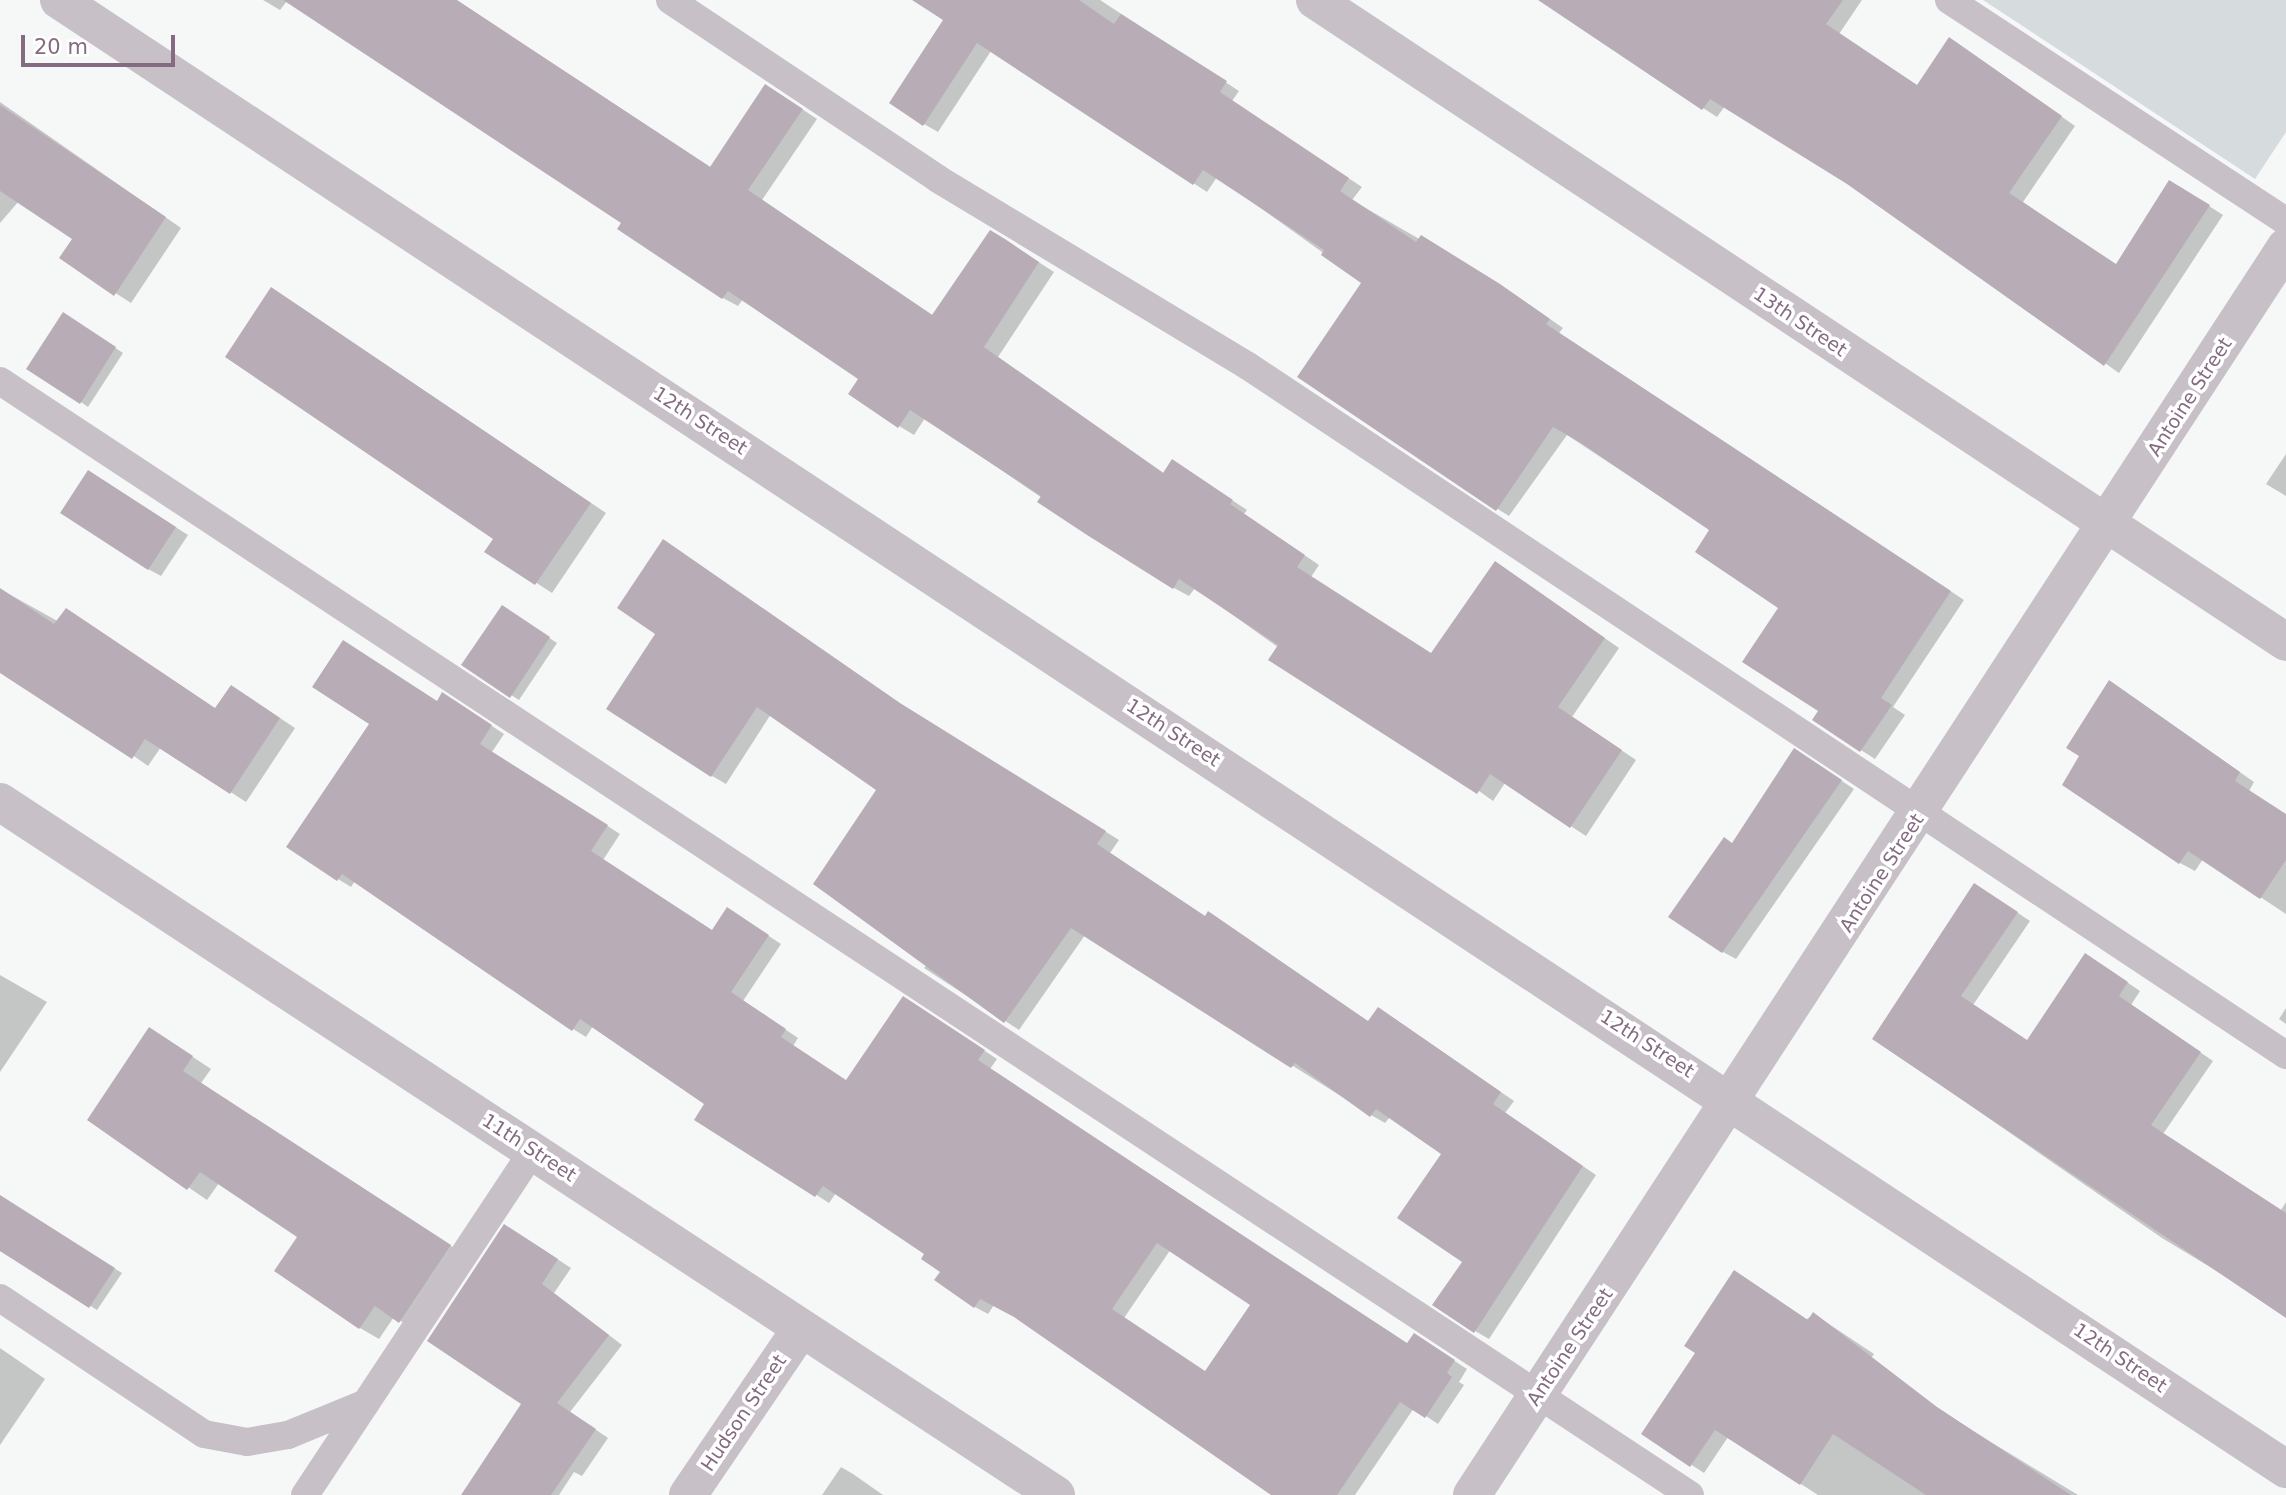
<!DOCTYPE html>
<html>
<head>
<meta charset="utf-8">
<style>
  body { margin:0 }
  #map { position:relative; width:2286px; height:1495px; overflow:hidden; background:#f6f8f8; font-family:"DejaVu Sans",sans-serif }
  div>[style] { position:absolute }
  .green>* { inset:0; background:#d6dcdd }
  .shadow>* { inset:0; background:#0003 }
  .building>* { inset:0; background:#b8adb7 }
  .service>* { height:28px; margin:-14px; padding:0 14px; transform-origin:14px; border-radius:14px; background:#c7c0c6 }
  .minor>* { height:38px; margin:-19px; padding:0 19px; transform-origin:19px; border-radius:19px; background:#c7c0c6 }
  span { translate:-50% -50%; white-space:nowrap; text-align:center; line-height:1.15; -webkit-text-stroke:7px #fff; paint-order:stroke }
  .street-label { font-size:19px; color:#846b82 }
  .scale { position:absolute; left:21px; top:35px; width:154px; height:32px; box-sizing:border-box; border:4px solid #846b82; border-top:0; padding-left:9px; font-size:21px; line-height:24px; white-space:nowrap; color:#846b82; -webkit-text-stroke:5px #fff; paint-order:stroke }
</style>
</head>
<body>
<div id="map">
  <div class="green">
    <i style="clip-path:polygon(1983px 0,2286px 0,2286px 132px,2255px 179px)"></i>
  </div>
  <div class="shadow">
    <i style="clip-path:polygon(263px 0,456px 0,712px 168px,781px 95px,817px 119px,762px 200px,934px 316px,1020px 250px,1054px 272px,998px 357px,1165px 474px,1188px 471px,1247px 510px,1244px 514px,1319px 565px,1311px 577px,1432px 655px,1511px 573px,1619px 648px,1572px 717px,1636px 760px,1586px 836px,1505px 783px,1493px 801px,1195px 588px,1189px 596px,1174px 588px,925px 418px,914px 435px,899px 426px,861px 378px,743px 299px,738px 306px,723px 298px,624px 222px,287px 1px,280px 10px)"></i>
    <i style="clip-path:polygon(913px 0,1100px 0,1239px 91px,1232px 101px,1362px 187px,1352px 200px,1514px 294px,1563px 328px,1559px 333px,1964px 600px,1893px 707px,1905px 715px,1875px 759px,1814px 720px,1820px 710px,1780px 607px,1711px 530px,1567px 435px,1509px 516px,1496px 508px,1364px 282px,1217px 177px,1207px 192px,991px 51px,938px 132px,924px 124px,945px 21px)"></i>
    <i style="clip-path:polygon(1546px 0,1862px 0,1839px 34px,1918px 86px,1964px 48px,2075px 126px,2023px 202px,2117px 266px,2184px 190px,2223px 215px,2119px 373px,1848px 183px,1725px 106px,1717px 117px,1703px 108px)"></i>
    <i style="clip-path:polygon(0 102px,181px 228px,131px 303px,61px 258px,74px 238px,19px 201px,0 223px)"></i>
    <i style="clip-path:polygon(288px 299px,606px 513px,552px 593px,487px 551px,495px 539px)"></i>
    <i style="clip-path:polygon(71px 318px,123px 353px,88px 407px,81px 402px)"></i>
    <i style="clip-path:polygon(2286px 454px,2286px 496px,2266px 484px)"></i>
    <i style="clip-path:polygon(101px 479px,188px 535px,161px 576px,148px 569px)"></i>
    <i style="clip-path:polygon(0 589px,217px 710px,247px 696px,295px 728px,246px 802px,161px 747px,148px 766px,0 661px)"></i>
    <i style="clip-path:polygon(510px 612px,557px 643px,519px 700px,463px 664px)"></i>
    <i style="clip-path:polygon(657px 633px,914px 713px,1119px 840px,1110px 853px,1206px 917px,1369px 1022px,1392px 1017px,1514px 1101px,1505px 1113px,1596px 1175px,1489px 1339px,1475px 1331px,1443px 1153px,1390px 1117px,1385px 1123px,1371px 1115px,1085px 935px,1019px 1030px,924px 968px,929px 962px,879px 790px,771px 714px,726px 784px,712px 776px)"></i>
    <i style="clip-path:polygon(2124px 691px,2254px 782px,2249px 791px,2286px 815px,2286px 914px,2203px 859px,2195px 871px,2180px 863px)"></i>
    <i style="clip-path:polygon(evenodd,438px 702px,456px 702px,504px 734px,492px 752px,620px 834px,603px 860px,713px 931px,740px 917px,781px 944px,743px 1001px,798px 1038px,793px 1046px,847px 1082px,917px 1006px,997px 1059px,990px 1069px,1408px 1345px,1427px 1343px,1467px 1369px,1459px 1382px,1464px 1385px,1438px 1424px,1414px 1408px,1355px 1495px,1275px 1495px,1019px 1318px,994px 1305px,988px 1314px,975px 1307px,937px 1280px,942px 1272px,926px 1254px,836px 1193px,829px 1203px,697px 1119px,707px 1104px,593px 1026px,586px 1037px,573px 1029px,355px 881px,351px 887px,338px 879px,438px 702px,1171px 1249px,1252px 1304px,1206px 1373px,1124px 1318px,1171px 1249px)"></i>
    <i style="clip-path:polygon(1807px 758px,1854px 789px,1736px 959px,1723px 952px,1733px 844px)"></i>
    <i style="clip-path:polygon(1988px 893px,2030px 921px,1973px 1005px,2028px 1041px,2099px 963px,2140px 991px,2131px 1005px,2213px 1061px,2163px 1134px,2281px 1210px,2286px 1202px,2286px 1313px,2162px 1238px,1874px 1039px)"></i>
    <i style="clip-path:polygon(0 975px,47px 1002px,0 1072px)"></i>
    <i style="clip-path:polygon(2286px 1008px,2286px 1024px,2279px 1019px)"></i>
    <i style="clip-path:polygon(169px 1041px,211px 1069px,201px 1083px,468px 1257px,419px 1332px,394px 1317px,379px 1339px,360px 1328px,276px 1271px,300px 1236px,219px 1183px,207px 1200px,90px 1120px)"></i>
    <i style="clip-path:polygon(12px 1205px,122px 1273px,97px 1310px,0 1251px,0 1224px)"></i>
    <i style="clip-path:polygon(519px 1234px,571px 1268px,554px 1293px,622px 1345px,570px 1412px,608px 1438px,582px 1476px,574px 1472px,559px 1495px,467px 1495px,523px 1403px)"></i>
    <i style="clip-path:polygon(1814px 1314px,1874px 1354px,1870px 1360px,1950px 1417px,2078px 1495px,1818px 1495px,1728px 1437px,1704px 1473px,1643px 1433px)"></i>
    <i style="clip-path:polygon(0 1348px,45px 1379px,0 1445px)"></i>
    <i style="clip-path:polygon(841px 1467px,853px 1474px,883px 1495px,822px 1495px)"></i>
  </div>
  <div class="building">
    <i style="clip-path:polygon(283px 0,457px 0,710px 167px,765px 84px,803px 109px,748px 190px,932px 315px,990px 230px,1005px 239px,1039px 262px,984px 347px,1163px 473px,1172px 459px,1233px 500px,1230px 504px,1305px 555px,1297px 567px,1431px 653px,1495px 561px,1605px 638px,1558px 707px,1622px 750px,1570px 828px,1490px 774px,1477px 794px,1268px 660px,1278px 645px,1179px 579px,1173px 589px,1087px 535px,1037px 502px,1041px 496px,910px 410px,898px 428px,848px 394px,858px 379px,728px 291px,722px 299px,617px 229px,621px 223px)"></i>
    <i style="clip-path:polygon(912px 0,1079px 0,1114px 24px,1121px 14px,1227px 81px,1220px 92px,1349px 178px,1340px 191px,1416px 242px,1421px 235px,1500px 284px,1550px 319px,1546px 324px,1951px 591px,1881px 698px,1892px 705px,1860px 752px,1812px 720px,1818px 711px,1742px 662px,1778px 608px,1695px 552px,1709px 530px,1581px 443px,1553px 427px,1496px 511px,1297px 377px,1361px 283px,1321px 255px,1324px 250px,1203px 170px,1193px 185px,977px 43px,923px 126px,889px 103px,943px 20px)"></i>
    <i style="clip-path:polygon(1538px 0,1843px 0,1826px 24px,1917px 85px,1949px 37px,2062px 116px,2009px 193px,2116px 264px,2169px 180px,2210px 205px,2104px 366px,1847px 184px,1710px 99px,1702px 110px)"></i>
    <i style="clip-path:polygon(0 105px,166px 217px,114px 296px,59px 258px,72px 239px,0 191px)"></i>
    <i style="clip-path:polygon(271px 287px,591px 503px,535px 585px,484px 552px,493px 539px,225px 357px)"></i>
    <i style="clip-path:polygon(63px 312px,116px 347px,80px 404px,26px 369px)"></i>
    <i style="clip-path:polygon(88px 470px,176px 527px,148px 570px,60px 513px)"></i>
    <i style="clip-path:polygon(663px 539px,900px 703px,1106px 831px,1097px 844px,1205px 916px,1208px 911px,1368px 1021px,1378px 1007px,1501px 1092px,1493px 1104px,1583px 1166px,1474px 1333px,1432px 1305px,1462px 1262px,1397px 1218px,1441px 1154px,1376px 1109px,1370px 1117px,1295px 1063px,1291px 1068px,1071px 928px,1004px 1023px,813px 884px,876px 790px,757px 707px,711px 777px,606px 709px,655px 634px,617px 608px)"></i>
    <i style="clip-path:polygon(0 588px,54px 624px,66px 608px,215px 708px,231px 685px,280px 718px,230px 794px,145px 739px,132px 759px,0 673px)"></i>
    <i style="clip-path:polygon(502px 605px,550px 637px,510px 698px,461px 665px)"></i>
    <i style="clip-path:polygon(evenodd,343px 640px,437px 701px,442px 692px,492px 725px,480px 744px,608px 825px,591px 851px,712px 930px,727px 907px,769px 935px,731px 992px,786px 1029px,781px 1037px,846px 1080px,903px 996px,985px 1050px,978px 1060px,1221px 1221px,1407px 1343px,1414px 1333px,1455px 1360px,1447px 1373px,1452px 1377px,1425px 1418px,1400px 1402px,1337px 1495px,1271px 1495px,1014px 1317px,980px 1299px,974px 1308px,934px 1280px,940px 1272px,921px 1259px,924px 1254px,823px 1186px,815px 1197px,694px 1120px,704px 1104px,580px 1019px,572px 1031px,342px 874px,337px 881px,286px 847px,369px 724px,312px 687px,343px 640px,1157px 1243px,1250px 1305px,1205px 1371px,1112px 1309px,1157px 1243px)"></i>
    <i style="clip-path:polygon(2109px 680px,2240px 772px,2235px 781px,2286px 814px,2286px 860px,2260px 899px,2188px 851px,2179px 864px,2062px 785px,2079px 756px,2066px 748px)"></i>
    <i style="clip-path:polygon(1794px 748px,1842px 780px,1722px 953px,1668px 917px,1724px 837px,1732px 843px)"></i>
    <i style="clip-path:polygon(1974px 883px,2018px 912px,1961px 996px,2027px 1040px,2085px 953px,2128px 982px,2119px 996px,2201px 1052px,2151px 1125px,2286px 1213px,2286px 1318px,1872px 1039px)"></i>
    <i style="clip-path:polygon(149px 1027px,193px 1056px,183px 1071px,451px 1245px,399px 1323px,375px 1306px,359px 1329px,274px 1271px,297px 1237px,200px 1172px,187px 1190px,87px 1120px)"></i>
    <i style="clip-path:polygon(0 1195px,115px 1268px,89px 1308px,0 1251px)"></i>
    <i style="clip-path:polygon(504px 1224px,558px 1259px,542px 1284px,609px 1335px,557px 1403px,596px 1429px,551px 1495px,461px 1495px,521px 1404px,427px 1341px)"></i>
    <i style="clip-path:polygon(1734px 1270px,1808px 1320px,1813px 1312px,1937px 1407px,2071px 1495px,1926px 1495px,1833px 1434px,1800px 1485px,1715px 1430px,1690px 1467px,1641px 1434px,1695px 1353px,1684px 1346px)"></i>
  </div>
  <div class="service">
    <i style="left:670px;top:0;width:322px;rotate:33.7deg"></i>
    <i style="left:938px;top:179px;width:362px;rotate:31.1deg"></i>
    <i style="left:1248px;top:366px;width:1246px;rotate:33.58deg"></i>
    <i style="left:1949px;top:0;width:403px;rotate:33.3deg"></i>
    <i style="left:0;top:381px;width:2024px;rotate:33.39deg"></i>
    <i style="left:0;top:1298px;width:245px;rotate:33.7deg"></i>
    <i style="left:204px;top:1434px;width:44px;rotate:10.5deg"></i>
    <i style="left:247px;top:1442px;width:42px;rotate:-9.7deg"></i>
    <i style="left:288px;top:1435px;width:84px;rotate:-22.3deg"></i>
    <i style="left:305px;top:1495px;width:414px;rotate:-56.5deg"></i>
  </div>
  <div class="minor">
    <i style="left:59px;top:0;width:2668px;rotate:33.41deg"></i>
    <i style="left:1315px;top:0;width:1164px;rotate:33.47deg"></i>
    <i style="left:0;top:802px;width:1263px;rotate:33.27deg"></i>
    <i style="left:688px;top:1495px;width:199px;rotate:-55.8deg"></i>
    <i style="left:1472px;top:1495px;width:1490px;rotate:-56.89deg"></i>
  </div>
  <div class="street-label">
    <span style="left:1800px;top:322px;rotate:34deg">13th Street</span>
    <span style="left:2190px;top:397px;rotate:-57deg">Antoine Street</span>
    <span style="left:700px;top:421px;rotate:33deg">12th Street</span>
    <span style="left:1173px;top:733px;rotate:33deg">12th Street</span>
    <span style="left:1882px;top:873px;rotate:-57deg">Antoine Street</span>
    <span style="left:1647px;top:1044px;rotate:33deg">12th Street</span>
    <span style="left:529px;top:1148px;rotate:33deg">11th Street</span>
    <span style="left:1570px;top:1347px;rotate:-56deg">Antoine Street</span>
    <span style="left:2120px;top:1358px;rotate:34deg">12th Street</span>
    <span style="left:744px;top:1413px;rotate:-56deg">Hudson Street</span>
  </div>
  <div class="scale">20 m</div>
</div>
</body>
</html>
